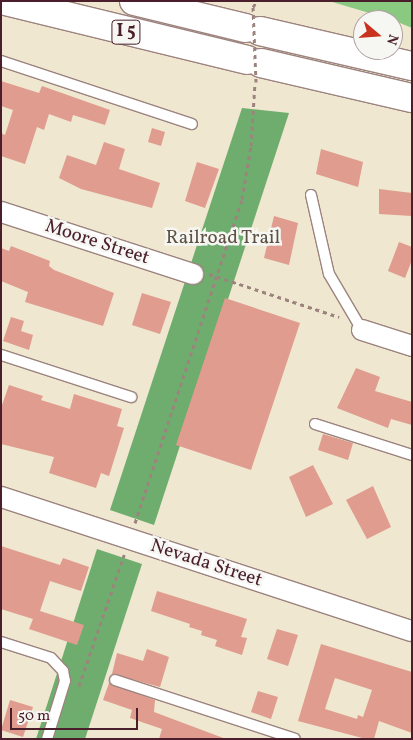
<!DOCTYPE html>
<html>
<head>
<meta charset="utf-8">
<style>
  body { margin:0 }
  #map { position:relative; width:413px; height:740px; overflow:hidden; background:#efe7d0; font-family:Vollkorn,serif }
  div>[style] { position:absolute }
  .green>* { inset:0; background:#89c980 }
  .forest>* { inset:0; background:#6ead6e }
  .building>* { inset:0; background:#df9c8f }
  .path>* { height:3px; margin-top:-1.5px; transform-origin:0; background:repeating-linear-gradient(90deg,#9c837e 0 4px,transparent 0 8px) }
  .roads { filter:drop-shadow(1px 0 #9c837e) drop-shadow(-1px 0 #9c837e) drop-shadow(0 1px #9c837e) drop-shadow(0 -1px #9c837e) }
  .service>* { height:10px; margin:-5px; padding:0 5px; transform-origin:5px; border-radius:5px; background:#fff }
  .minor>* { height:20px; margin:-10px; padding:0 10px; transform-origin:10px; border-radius:10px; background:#fff }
  .motorway>* { height:28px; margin:-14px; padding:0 14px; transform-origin:14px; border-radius:14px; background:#fff }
  .path-bridge>* { height:3px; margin-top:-1.5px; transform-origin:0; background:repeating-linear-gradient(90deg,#9c837e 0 4px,transparent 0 8px) }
  span { translate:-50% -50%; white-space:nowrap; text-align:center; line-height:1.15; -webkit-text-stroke:5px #f6f6f2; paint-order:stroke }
  .shield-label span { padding:1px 4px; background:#f6f6f2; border:1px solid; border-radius:4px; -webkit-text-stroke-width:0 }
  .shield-label { font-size:18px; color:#4a1f2b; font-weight:700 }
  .park-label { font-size:19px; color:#5d5244 }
  .street-label { font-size:19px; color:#4a1f2b }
  .frame { position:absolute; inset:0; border:2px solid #4a1f2b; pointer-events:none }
  .north { position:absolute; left:353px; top:10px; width:50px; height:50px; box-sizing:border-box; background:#f6f6f2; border:1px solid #b1a0a2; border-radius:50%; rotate:108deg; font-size:14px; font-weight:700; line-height:20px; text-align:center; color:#4a1f2b }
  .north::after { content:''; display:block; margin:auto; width:18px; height:22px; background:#c8321e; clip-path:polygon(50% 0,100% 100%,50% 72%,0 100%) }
  .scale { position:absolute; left:10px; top:708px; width:128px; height:22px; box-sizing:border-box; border:2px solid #4a1f2b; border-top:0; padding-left:6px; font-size:15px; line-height:18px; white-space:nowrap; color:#4a1f2b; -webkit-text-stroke:4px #f6f6f2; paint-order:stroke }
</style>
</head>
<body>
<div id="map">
  <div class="green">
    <i style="clip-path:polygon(329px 1px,412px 1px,412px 28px,393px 20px)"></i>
  </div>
  <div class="forest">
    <i style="clip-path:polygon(242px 108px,289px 113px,154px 525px,110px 510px)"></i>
    <i style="clip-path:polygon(97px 549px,142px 564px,85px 739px,36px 739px)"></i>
  </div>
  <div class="building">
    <i style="clip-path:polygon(1px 81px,39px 93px,42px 86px,110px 110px,105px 125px,73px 115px,71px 122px,49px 114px,44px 130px,37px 127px,25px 164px,1px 156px,1px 133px,5px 135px,13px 110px,1px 106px)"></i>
    <i style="clip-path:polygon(152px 128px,165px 132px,161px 146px,148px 142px)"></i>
    <i style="clip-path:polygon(104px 142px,125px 149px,119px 169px,160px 183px,152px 208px,81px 189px,59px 178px,67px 155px,96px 165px)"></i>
    <i style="clip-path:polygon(321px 149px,363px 162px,358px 187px,316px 174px)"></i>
    <i style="clip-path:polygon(197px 162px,219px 169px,205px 208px,185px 201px)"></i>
    <i style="clip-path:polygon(379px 189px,412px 193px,412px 216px,379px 214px)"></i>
    <i style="clip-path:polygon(274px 216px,298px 223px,289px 265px,264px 258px)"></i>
    <i style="clip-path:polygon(399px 242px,412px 247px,412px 260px,405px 278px,388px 271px)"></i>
    <i style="clip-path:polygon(11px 246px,50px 261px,49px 266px,54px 270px,114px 293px,103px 326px,25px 302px,28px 292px,1px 281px,1px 248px,9px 251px)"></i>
    <i style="clip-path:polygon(142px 293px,171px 302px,160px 334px,132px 325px)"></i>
    <i style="clip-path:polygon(225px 298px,300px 323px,251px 470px,176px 445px)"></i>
    <i style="clip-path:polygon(11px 317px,24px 321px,21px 331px,33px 335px,29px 350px,3px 341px)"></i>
    <i style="clip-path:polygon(356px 368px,380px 377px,375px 391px,412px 402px,412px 425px,391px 419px,388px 428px,337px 408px)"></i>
    <i style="clip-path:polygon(9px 385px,43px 396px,41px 400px,70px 409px,74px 394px,122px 409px,117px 426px,124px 428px,109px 476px,101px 473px,96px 488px,49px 473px,54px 457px,1px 444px,1px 408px)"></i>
    <i style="clip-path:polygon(323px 434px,353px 443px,348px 460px,318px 450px)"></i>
    <i style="clip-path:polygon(313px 465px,333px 504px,306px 517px,289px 477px)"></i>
    <i style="clip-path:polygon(373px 486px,391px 527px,367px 539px,346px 500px)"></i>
    <i style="clip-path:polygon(1px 546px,60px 565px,63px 558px,89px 567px,81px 591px,50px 581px,40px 611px,84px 625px,77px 645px,29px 629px,33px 619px,1px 609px)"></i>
    <i style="clip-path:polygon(157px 591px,247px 619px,241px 637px,247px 638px,242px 655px,215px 646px,217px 640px,201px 635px,202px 631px,189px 627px,190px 624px,151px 611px)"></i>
    <i style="clip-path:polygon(277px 629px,298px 635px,288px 666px,267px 659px)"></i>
    <i style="clip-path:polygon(evenodd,321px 644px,412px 672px,412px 733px,379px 721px,374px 739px,366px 739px,298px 721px,321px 644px,335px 678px,372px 690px,363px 717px,358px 715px,357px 719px,325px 709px,335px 678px)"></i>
    <i style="clip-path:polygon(147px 649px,169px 657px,160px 687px,112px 674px,117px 653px,143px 661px)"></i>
    <i style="clip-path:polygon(109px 683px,155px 700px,154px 712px,226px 739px,159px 739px,162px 729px,130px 718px,132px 710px,103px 700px)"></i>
    <i style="clip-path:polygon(258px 691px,278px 697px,271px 719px,251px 712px)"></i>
    <i style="clip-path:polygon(10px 700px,33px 707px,23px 737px,1px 730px)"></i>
  </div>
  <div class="path">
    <i style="left:253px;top:7px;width:7px;rotate:-56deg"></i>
    <i style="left:209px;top:274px;width:137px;rotate:18.3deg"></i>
    <i style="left:135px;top:523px;width:341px;rotate:-71.7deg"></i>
    <i style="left:242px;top:199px;width:54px;rotate:-80.4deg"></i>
    <i style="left:251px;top:146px;width:63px;rotate:-86.4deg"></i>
    <i style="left:79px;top:686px;width:139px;rotate:-71deg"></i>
  </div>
  <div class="roads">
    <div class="service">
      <i style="left:1px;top:61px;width:201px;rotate:18.3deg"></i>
      <i style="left:311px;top:195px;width:81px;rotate:77.2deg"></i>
      <i style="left:329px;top:274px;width:65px;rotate:59.5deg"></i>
      <i style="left:1px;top:355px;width:137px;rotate:17.9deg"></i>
      <i style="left:315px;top:424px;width:102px;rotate:17.7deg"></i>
      <i style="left:1px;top:642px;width:52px;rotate:17.7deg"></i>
      <i style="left:51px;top:658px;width:18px;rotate:47deg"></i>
      <i style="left:63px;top:671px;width:10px;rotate:79deg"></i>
      <i style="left:65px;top:681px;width:61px;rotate:107.2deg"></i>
      <i style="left:115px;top:680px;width:189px;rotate:18.1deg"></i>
    </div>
    <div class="minor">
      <i style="left:1px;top:212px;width:202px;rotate:17.9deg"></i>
      <i style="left:362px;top:330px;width:52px;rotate:17.7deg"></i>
      <i style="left:1px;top:497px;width:432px;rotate:18.1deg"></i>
    </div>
    <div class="motorway">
      <i style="left:5px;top:1px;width:249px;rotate:13.7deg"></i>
      <i style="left:134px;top:1px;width:115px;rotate:13.6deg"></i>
      <i style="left:260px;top:31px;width:156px;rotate:13deg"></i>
      <i style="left:261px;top:63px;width:155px;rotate:13.1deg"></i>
    </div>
  </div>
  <div class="path-bridge">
    <i style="left:253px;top:7px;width:75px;rotate:87.7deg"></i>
  </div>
  <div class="shield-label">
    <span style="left:126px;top:32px">I 5</span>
  </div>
  <div class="park-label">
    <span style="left:223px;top:239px">Railroad Trail</span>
  </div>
  <div class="street-label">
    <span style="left:97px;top:243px;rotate:18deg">Moore Street</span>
    <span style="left:206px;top:564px;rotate:18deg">Nevada Street</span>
  </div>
  <div class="frame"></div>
  <div class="north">N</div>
  <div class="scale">50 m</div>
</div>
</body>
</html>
